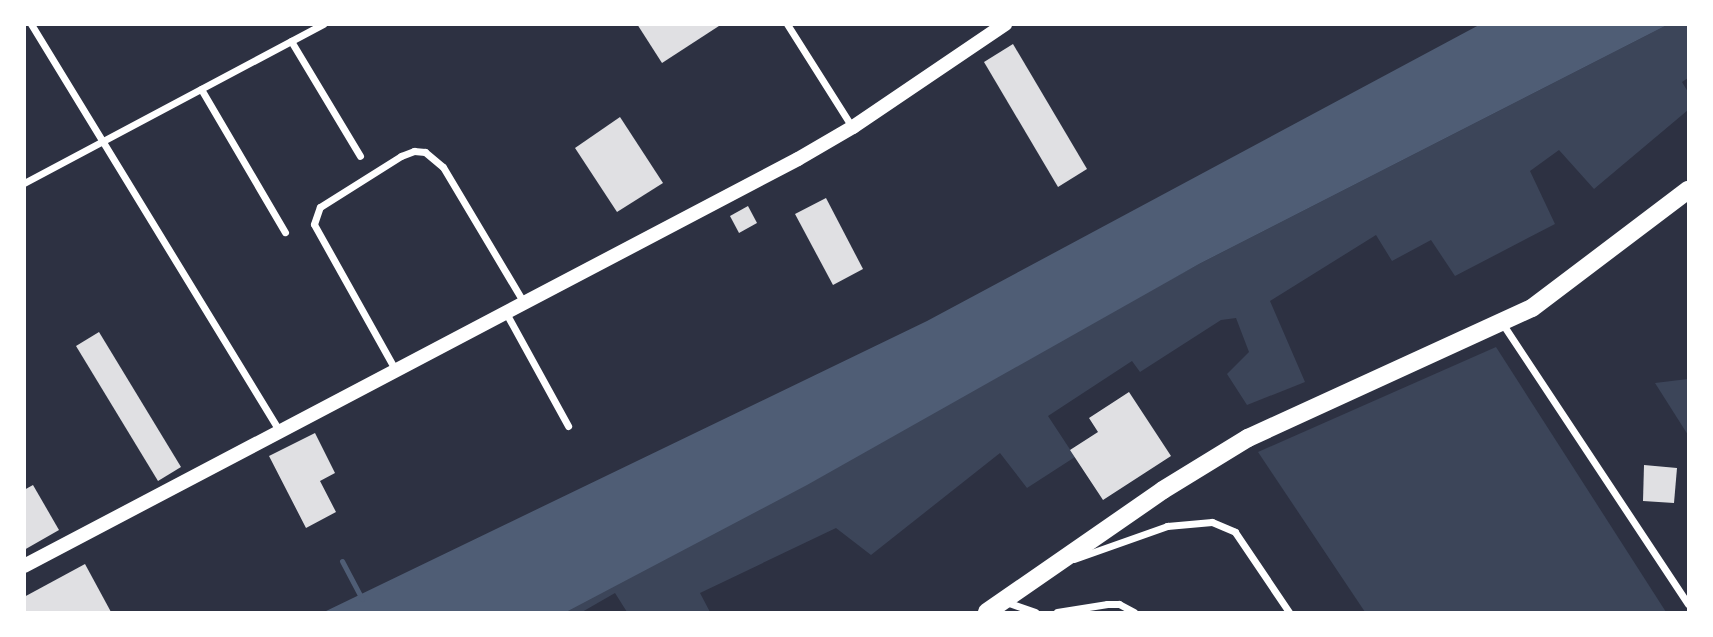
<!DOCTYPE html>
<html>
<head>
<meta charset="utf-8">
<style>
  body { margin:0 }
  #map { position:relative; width:1713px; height:637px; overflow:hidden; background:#2d3142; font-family:"Open Sans",sans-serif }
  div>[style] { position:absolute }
  .green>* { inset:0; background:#3c4559 }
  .water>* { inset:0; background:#4f5d75 }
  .stream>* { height:5px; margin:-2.5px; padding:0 2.5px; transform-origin:2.5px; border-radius:2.5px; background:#4f5d75 }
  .building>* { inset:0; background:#e0e0e3 }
  .minor>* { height:7px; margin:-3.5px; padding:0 3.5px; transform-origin:3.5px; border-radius:3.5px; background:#fff }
  .secondary>* { height:14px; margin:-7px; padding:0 7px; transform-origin:7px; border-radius:7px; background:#fff }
  .primary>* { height:18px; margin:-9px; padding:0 9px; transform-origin:9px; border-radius:9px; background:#fff }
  span { translate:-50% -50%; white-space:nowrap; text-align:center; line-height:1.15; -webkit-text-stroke:7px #fff; paint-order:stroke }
  .frame { position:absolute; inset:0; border:26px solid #fff; pointer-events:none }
</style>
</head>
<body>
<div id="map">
  <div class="green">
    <i style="clip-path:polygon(1667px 25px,1688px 25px,1688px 78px,1682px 82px,1688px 92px,1688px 110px,1594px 189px,1559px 150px,1530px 171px,1555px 224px,1455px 276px,1431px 240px,1392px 261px,1376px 235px,1270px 301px,1305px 382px,1247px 405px,1227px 374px,1249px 352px,1236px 318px,1221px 320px,1140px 372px,1132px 361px,1048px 416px,1075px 457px,1027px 488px,1000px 453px,871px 555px,836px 528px,700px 593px,710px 612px,627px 612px,615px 593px,582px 612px,554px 612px,1199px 264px)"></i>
    <i style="clip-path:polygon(1496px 347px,1666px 612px,1365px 612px,1258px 452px)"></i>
    <i style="clip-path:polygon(1688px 379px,1688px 435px,1655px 383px)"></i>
  </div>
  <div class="water">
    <i style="clip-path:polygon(1479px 25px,1667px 25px,1199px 264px,807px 485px,566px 612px,324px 612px,927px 321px)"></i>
  </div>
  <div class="stream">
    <i style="left:342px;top:561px;width:43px;rotate:62.2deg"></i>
  </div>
  <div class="building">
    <i style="clip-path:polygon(637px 24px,722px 24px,662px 63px)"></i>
    <i style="clip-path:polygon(1013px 44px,1087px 169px,1058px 187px,984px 62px)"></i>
    <i style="clip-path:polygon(620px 117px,663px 183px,617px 212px,575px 148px)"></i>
    <i style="clip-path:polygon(826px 198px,863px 269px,833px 285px,795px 214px)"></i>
    <i style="clip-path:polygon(748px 206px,757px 223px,739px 233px,730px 216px)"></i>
    <i style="clip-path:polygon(99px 332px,181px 467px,158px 481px,76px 346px)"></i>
    <i style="clip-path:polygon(1129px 392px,1171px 456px,1103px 500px,1070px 450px,1098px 432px,1089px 418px)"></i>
    <i style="clip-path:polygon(315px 433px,335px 473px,320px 481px,336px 512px,306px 528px,269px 456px)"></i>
    <i style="clip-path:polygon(1644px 465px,1677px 468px,1674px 503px,1643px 501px)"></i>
    <i style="clip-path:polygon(33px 485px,59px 530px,24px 550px,24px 490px)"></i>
    <i style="clip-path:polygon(85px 564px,111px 612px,24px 612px,24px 597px)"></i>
  </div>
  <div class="minor">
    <i style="left:31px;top:24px;width:477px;rotate:58.6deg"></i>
    <i style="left:787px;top:24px;width:122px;rotate:57.7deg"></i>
    <i style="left:291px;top:41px;width:134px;rotate:59deg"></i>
    <i style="left:201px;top:89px;width:166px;rotate:59.6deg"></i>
    <i style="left:24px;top:183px;width:339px;rotate:-28deg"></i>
    <i style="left:506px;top:313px;width:129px;rotate:61.2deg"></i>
    <i style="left:1502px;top:323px;width:337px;rotate:56.5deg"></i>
    <i style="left:396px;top:371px;width:168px;rotate:-119.2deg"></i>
    <i style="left:314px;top:224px;width:18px;rotate:-71deg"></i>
    <i style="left:320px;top:207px;width:96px;rotate:-32.2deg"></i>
    <i style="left:401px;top:156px;width:14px;rotate:-21deg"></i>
    <i style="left:414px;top:151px;width:11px;rotate:5deg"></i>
    <i style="left:425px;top:152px;width:23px;rotate:40deg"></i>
    <i style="left:443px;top:167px;width:158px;rotate:59.2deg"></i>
    <i style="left:1074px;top:559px;width:99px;rotate:-19.5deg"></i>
    <i style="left:1167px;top:526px;width:45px;rotate:-5.1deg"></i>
    <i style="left:1212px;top:522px;width:25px;rotate:23deg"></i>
    <i style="left:1235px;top:532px;width:97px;rotate:56deg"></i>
    <i style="left:1006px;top:602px;width:31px;rotate:19deg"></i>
    <i style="left:1057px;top:612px;width:51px;rotate:-9.1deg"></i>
    <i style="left:1107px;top:604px;width:12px"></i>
    <i style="left:1119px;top:604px;width:17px;rotate:28deg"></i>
  </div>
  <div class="secondary">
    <i style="left:24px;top:566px;width:874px;rotate:-27.74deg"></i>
    <i style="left:798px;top:159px;width:64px;rotate:-30.2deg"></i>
    <i style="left:853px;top:127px;width:184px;rotate:-34.1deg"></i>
  </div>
  <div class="primary">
    <i style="left:987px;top:612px;width:214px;rotate:-34.7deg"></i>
    <i style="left:1163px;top:490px;width:100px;rotate:-31.5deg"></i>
    <i style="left:1248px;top:438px;width:312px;rotate:-24.6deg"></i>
    <i style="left:1532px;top:308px;width:196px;rotate:-37.1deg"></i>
  </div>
  <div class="frame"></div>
</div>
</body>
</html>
